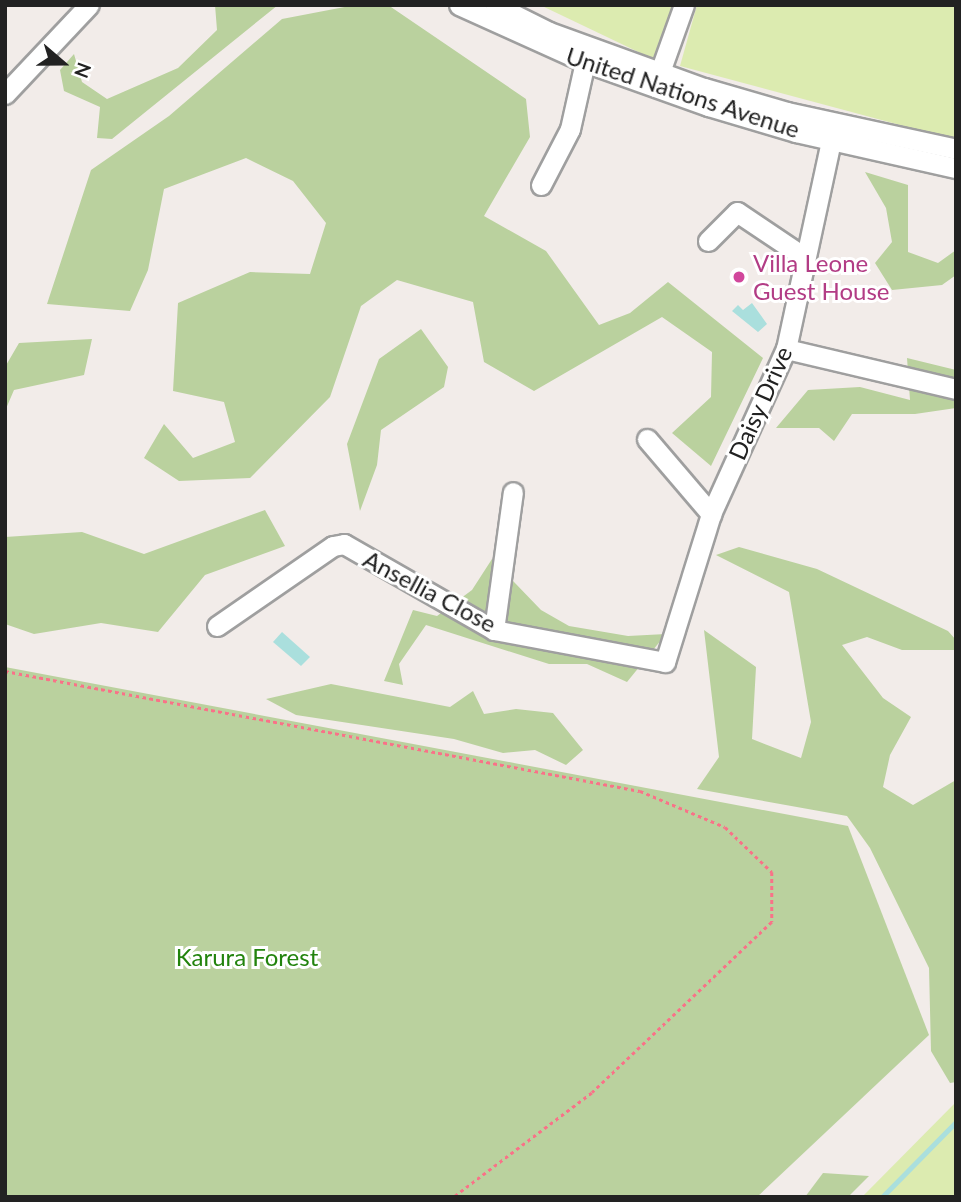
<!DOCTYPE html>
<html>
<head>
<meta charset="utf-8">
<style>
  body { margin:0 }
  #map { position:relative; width:961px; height:1202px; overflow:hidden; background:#f2ece9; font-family:Lato,sans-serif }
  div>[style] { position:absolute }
  .grass>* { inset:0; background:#dcebb0 }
  .forest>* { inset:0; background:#bad19e }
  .water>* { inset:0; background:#aadfdd }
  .stream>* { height:4.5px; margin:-2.25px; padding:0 2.25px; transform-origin:2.25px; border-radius:2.25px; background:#aadfdd }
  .path>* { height:2.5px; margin-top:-1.25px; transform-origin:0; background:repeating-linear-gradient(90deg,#f97288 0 3.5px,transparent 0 7px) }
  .roads { filter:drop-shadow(2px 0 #9f9f9f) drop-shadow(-2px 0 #9f9f9f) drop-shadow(0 2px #9f9f9f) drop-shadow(0 -2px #9f9f9f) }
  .minor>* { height:19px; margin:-9.5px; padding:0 9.5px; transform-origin:9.5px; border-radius:9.5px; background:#fff }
  .dots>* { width:19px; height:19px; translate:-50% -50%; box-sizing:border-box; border:4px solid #fff; border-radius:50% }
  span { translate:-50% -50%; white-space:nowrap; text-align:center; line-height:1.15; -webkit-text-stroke:6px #fff; paint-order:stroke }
  .street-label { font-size:24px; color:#222 }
  .hotel-label { font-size:24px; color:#b23c85 }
  .left { translate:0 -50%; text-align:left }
  .park-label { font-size:24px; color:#22830d }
  .frame { position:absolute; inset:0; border:7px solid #222; pointer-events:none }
  .north { position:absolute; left:28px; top:28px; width:70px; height:70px; -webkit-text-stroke:5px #fff; paint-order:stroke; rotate:110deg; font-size:19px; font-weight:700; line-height:28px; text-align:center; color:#222 }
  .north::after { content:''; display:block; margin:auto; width:24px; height:32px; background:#222; clip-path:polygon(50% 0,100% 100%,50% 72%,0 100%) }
</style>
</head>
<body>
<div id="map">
  <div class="grass">
    <i style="clip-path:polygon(540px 5px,673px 5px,653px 59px)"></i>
    <i style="clip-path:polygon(697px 5px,956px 5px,956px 140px,680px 66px)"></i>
    <i style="clip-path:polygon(956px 1102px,956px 1197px,862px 1197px)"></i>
  </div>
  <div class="forest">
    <i style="clip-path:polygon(215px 5px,278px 5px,112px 139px,97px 138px,100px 107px,64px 91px,60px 70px,74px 54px,82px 82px,107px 99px,178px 68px,217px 30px)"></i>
    <i style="clip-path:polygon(355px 5px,388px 5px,526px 99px,530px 137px,484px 216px,546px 251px,599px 325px,630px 313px,668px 282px,763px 358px,711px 466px,672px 433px,711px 397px,712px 352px,662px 317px,534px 391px,484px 362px,473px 302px,397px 280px,361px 306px,330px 397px,250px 478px,179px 481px,144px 458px,164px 424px,193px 458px,235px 442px,224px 402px,173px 391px,178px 303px,250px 272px,310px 274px,326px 223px,293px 181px,246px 158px,164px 189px,148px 270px,130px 311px,47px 304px,91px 170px,169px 116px,282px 19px)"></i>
    <i style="clip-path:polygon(865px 172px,908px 185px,908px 252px,938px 263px,956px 250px,956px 275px,942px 285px,892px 290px,875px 263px,892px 242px,886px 208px)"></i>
    <i style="clip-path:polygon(421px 329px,448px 367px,444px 387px,381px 430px,377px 465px,360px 511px,347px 444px,379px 359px)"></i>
    <i style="clip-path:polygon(92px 339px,84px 375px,14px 390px,5px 411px,5px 367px,19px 343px)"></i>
    <i style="clip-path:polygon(907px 358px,956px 370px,956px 408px,915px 414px,852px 414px,834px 441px,819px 428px,776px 428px,808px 390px,860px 387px,910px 400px)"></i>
    <i style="clip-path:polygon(265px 510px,285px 546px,205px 575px,158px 632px,101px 623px,34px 634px,5px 624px,5px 537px,82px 532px,144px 554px)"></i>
    <i style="clip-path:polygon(739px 547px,817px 569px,948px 631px,956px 640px,956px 650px,902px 650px,867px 637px,842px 645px,883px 698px,911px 717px,890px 755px,883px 787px,913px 805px,956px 780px,956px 1082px,950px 1083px,931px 1051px,929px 968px,870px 848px,847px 816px,697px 789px,719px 757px,704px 630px,756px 667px,752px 739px,801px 758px,811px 722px,789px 592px,716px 555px)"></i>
    <i style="clip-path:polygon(492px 559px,541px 610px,569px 626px,628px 636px,666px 634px,627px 682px,587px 664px,549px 664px,426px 625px,399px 664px,403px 685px,384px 681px,413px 610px,437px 616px,472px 590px)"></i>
    <i style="clip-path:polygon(5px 667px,848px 826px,929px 1035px,757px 1197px,5px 1197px)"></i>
    <i style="clip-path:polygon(331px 684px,450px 707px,473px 691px,484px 714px,516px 709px,553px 713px,583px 750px,566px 765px,535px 750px,503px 753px,454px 739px,296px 715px,266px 699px)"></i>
    <i style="clip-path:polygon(823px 1173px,869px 1176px,848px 1197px,805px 1197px)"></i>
  </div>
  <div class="water">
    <i style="clip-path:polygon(752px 303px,767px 324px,758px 332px,732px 311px,738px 305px,743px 310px)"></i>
    <i style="clip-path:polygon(282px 632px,310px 657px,301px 666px,273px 642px)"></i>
  </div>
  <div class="stream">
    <i style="left:882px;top:1197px;width:105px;rotate:-45.4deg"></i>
  </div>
  <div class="path">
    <i style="left:5px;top:671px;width:646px;rotate:10.7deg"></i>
    <i style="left:640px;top:791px;width:92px;rotate:23deg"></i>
    <i style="left:725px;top:827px;width:65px;rotate:43.8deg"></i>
    <i style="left:772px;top:872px;width:50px;rotate:90deg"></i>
    <i style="left:772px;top:922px;width:248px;rotate:136.5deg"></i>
    <i style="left:592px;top:1093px;width:173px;rotate:143deg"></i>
  </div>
  <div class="roads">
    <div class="minor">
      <i style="left:459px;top:5px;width:138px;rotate:24.3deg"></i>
      <i style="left:585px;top:62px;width:131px;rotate:19.7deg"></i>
      <i style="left:708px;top:106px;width:92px;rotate:16.5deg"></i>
      <i style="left:796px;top:132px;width:164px;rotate:12.7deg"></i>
      <i style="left:495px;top:5px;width:60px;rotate:26.6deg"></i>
      <i style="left:549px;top:32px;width:165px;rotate:19.9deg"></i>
      <i style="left:704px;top:88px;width:86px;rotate:16.1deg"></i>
      <i style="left:787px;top:112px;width:173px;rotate:12.3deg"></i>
      <i style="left:656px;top:83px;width:83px;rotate:-70.3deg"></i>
      <i style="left:5px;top:94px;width:122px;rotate:-46.7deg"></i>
      <i style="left:541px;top:185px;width:63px;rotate:-62.6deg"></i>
      <i style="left:570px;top:129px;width:69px;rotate:-77.4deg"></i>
      <i style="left:708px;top:241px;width:41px;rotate:-45deg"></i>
      <i style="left:737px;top:212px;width:81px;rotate:33.9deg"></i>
      <i style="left:786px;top:349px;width:175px;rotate:13.2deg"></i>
      <i style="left:647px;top:439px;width:99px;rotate:49.5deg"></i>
      <i style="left:217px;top:626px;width:141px;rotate:-34.6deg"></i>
      <i style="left:333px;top:546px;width:11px;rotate:-10deg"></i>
      <i style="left:344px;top:544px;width:173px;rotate:29.8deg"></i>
      <i style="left:494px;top:630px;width:174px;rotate:10.6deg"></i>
      <i style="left:665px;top:662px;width:155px;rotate:-72.7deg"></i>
      <i style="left:711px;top:514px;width:181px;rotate:-65.6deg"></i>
      <i style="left:786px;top:349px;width:231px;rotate:-77.8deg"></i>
      <i style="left:494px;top:630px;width:139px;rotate:-82.2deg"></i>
    </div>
  </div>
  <div class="dots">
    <i style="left:739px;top:277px;background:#d1479c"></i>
  </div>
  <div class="street-label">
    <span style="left:683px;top:92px;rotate:18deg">United Nations Avenue</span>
    <span style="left:760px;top:403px;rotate:-66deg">Daisy Drive</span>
    <span style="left:430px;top:591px;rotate:28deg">Ansellia Close</span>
  </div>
  <div class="hotel-label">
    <span class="left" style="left:753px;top:277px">Villa Leone<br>Guest House</span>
  </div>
  <div class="park-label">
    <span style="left:247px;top:957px">Karura Forest</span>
  </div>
  <div class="frame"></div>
  <div class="north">N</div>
</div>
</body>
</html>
